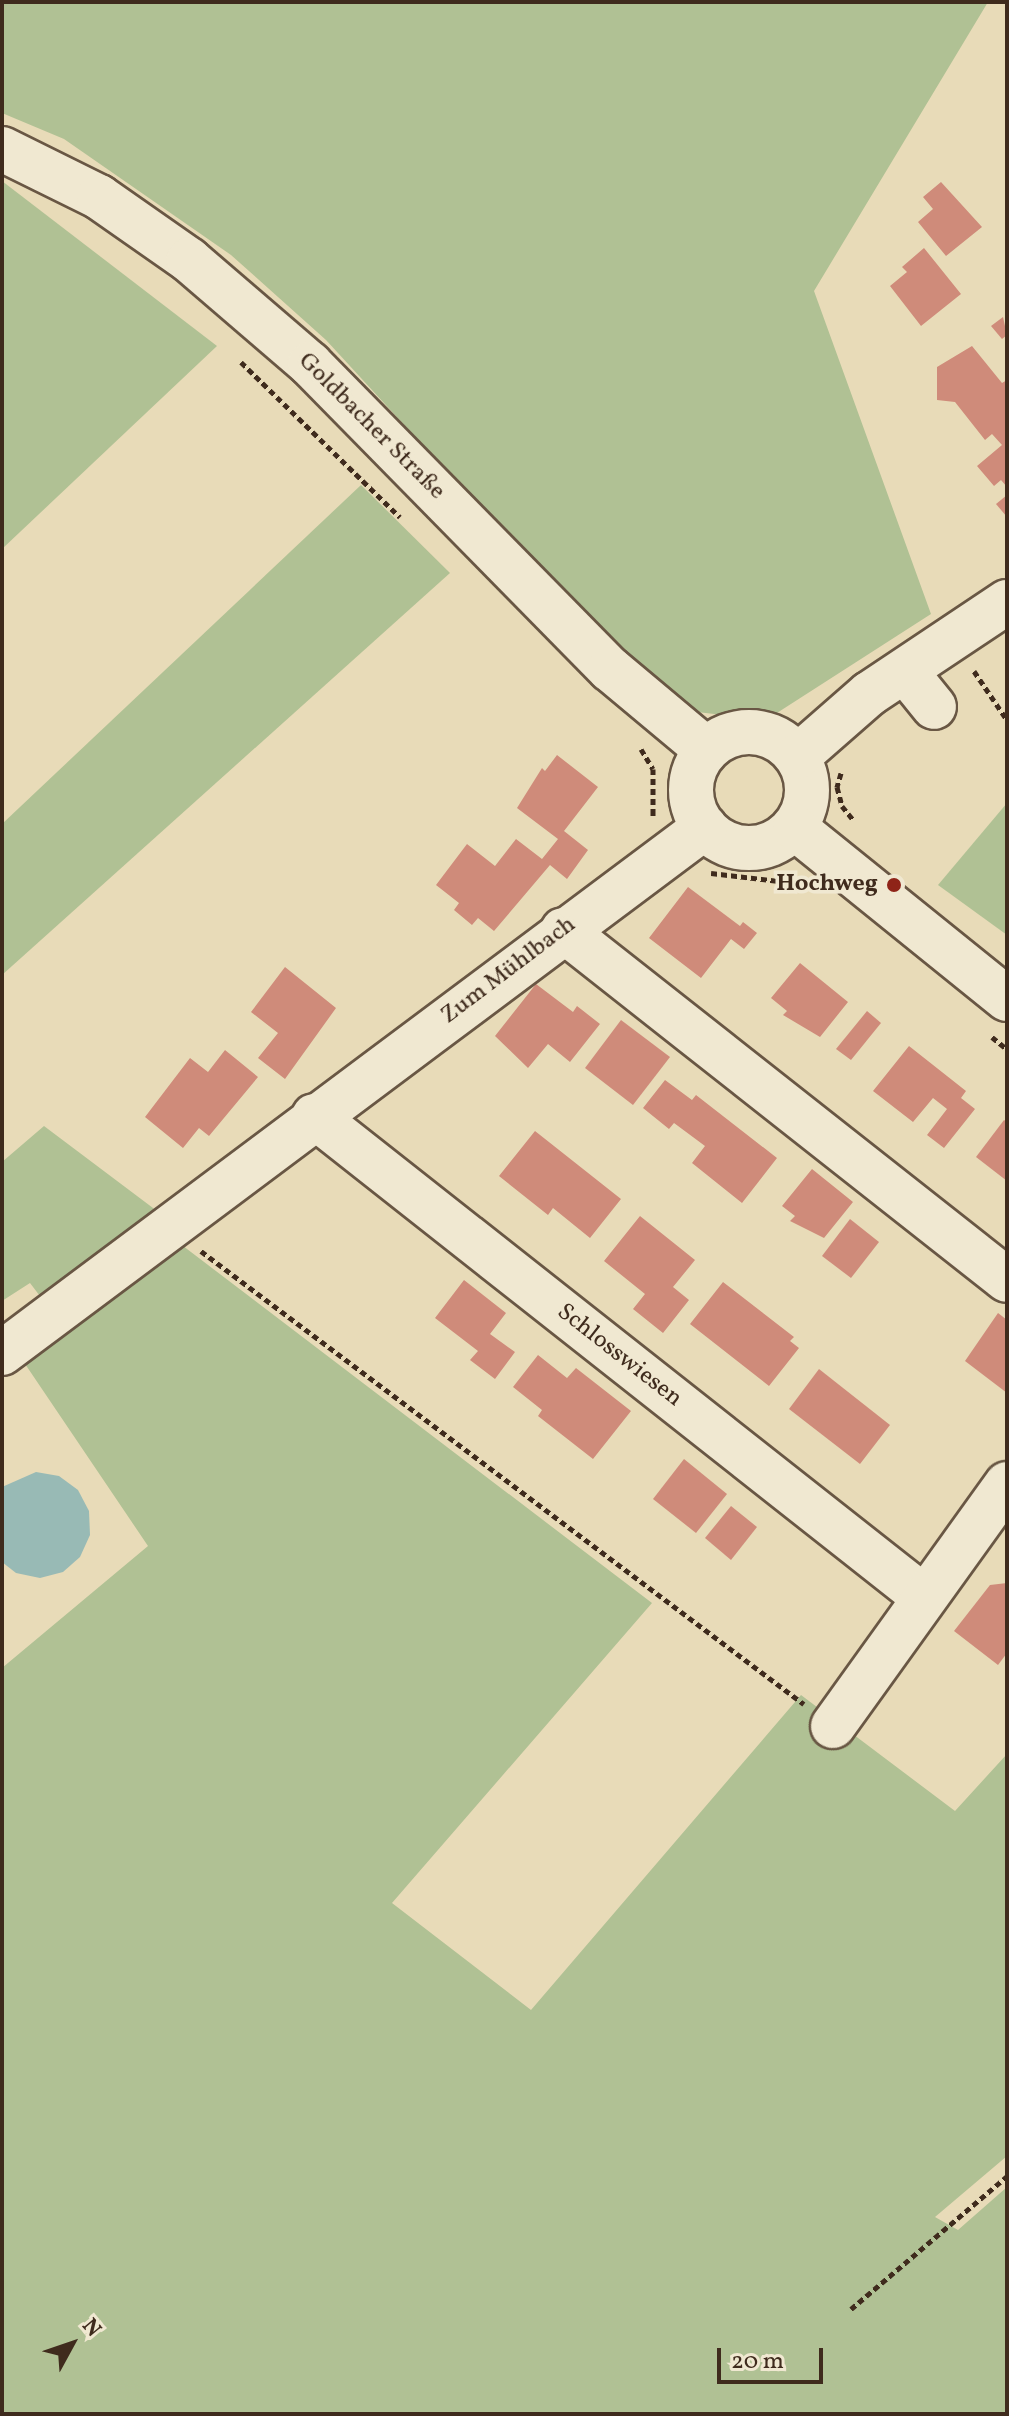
<!DOCTYPE html>
<html>
<head>
<meta charset="utf-8">
<style>
  body { margin:0 }
  #map { position:relative; width:1009px; height:2416px; overflow:hidden; background:#e8dbb8; font-family:Vollkorn,serif }
  div>[style] { position:absolute }
  .green>* { inset:0; background:#b0c194 }
  .water>* { inset:0; background:#98bab5 }
  .building>* { inset:0; background:#cf8b7a }
  .path>* { height:5px; margin-top:-2.5px; transform-origin:0; background:repeating-linear-gradient(90deg,#3f2b1d 0 6px,transparent 0 10px) }
  .roads { filter:drop-shadow(2px 0 #695744) drop-shadow(-2px 0 #695744) drop-shadow(0 2px #695744) drop-shadow(0 -2px #695744) }
  .minor>* { height:44px; margin:-22px; padding:0 22px; transform-origin:22px; border-radius:22px; background:#f0e8d1 }
  .minor>.ring { margin:-22px; padding:0; box-sizing:content-box; background:none; border:44px solid #f0e8d1; border-radius:50% }
  .dots>* { width:22px; height:22px; translate:-50% -50%; box-sizing:border-box; border:4px solid #f0e8d1; border-radius:50% }
  span { translate:-50% -50%; white-space:nowrap; text-align:center; line-height:1.15; -webkit-text-stroke:7px #f0e8d1; paint-order:stroke }
  .street-label { font-size:24px; color:#3f2b1d }
  .poi-label { font-size:24px; color:#3f2b1d; font-weight:700 }
  .right { translate:-100% -50%; text-align:right }
  .frame { position:absolute; inset:0; border:4px solid #3f2b1d; pointer-events:none }
  .north { position:absolute; left:32px; top:2304px; width:80px; height:80px; -webkit-text-stroke:6px #f0e8d1; paint-order:stroke; rotate:50deg; font-size:22px; font-weight:700; line-height:32px; text-align:center; color:#3f2b1d }
  .north::after { content:''; display:block; margin:auto; width:28px; height:36px; background:#3f2b1d; clip-path:polygon(50% 0,100% 100%,50% 72%,0 100%) }
  .scale { position:absolute; left:717px; top:2348px; width:106px; height:36px; box-sizing:border-box; border:4px solid #3f2b1d; border-top:0; padding-left:10px; font-size:24px; line-height:28px; white-space:nowrap; color:#3f2b1d; -webkit-text-stroke:6px #f0e8d1; paint-order:stroke }
</style>
</head>
<body>
<div id="map">
  <div class="green">
    <i style="clip-path:polygon(2px 2px,988px 2px,814px 291px,931px 614px,766px 720px,697px 712px,660px 690px,476px 503px,326px 340px,231px 255px,64px 139px,2px 113px)"></i>
    <i style="clip-path:polygon(2px 181px,217px 346px,2px 549px)"></i>
    <i style="clip-path:polygon(361px 485px,450px 573px,2px 975px,2px 824px)"></i>
    <i style="clip-path:polygon(1007px 803px,1007px 935px,938px 885px)"></i>
    <i style="clip-path:polygon(44px 1126px,157px 1211px,46px 1304px,30px 1283px,2px 1301px,2px 1162px)"></i>
    <i style="clip-path:polygon(166px 1233px,652px 1603px,392px 1903px,531px 2010px,801px 1695px,955px 1811px,1007px 1754px,1007px 2156px,935px 2217px,958px 2230px,1007px 2187px,1007px 2414px,2px 2414px,2px 1668px,148px 1546px,19px 1355px)"></i>
  </div>
  <div class="water">
    <i style="clip-path:polygon(36px 1472px,59px 1476px,78px 1490px,89px 1511px,90px 1535px,80px 1557px,63px 1572px,40px 1578px,16px 1573px,2px 1562px,2px 1487px)"></i>
  </div>
  <div class="building">
    <i style="clip-path:polygon(941px 182px,982px 227px,946px 256px,918px 222px,933px 209px,923px 197px)"></i>
    <i style="clip-path:polygon(924px 248px,961px 294px,921px 326px,890px 286px,907px 272px,902px 267px)"></i>
    <i style="clip-path:polygon(1003px 317px,1007px 335px,1002px 339px,991px 326px)"></i>
    <i style="clip-path:polygon(972px 346px,1002px 383px,1007px 380px,1007px 487px,1001px 480px,994px 486px,977px 466px,1002px 445px,992px 434px,985px 440px,955px 402px,937px 400px,937px 367px)"></i>
    <i style="clip-path:polygon(1007px 495px,1007px 517px,996px 504px)"></i>
    <i style="clip-path:polygon(557px 755px,598px 787px,564px 831px,588px 850px,567px 879px,550px 865px,494px 931px,478px 918px,472px 925px,454px 910px,459px 903px,436px 885px,467px 844px,495px 866px,516px 839px,542px 859px,558px 839px,517px 808px,542px 768px,545px 771px)"></i>
    <i style="clip-path:polygon(688px 887px,740px 926px,743px 922px,757px 933px,744px 949px,731px 939px,701px 978px,649px 938px)"></i>
    <i style="clip-path:polygon(800px 963px,848px 1002px,820px 1037px,783px 1015px,787px 1011px,771px 998px)"></i>
    <i style="clip-path:polygon(285px 967px,336px 1008px,285px 1079px,258px 1058px,278px 1033px,251px 1012px)"></i>
    <i style="clip-path:polygon(536px 984px,573px 1012px,577px 1006px,600px 1024px,570px 1062px,548px 1044px,528px 1068px,495px 1036px)"></i>
    <i style="clip-path:polygon(867px 1011px,881px 1023px,851px 1060px,836px 1049px)"></i>
    <i style="clip-path:polygon(621px 1020px,670px 1057px,633px 1105px,585px 1068px)"></i>
    <i style="clip-path:polygon(909px 1046px,966px 1091px,961px 1098px,975px 1109px,944px 1148px,927px 1135px,947px 1109px,933px 1098px,913px 1122px,873px 1091px)"></i>
    <i style="clip-path:polygon(225px 1050px,258px 1077px,209px 1136px,199px 1128px,183px 1148px,145px 1117px,190px 1058px,208px 1072px)"></i>
    <i style="clip-path:polygon(665px 1080px,692px 1100px,696px 1095px,777px 1158px,742px 1203px,692px 1163px,705px 1146px,674px 1123px,669px 1129px,643px 1108px)"></i>
    <i style="clip-path:polygon(1004px 1120px,1007px 1122px,1007px 1181px,976px 1157px)"></i>
    <i style="clip-path:polygon(535px 1131px,621px 1199px,590px 1238px,553px 1208px,548px 1215px,499px 1176px)"></i>
    <i style="clip-path:polygon(812px 1169px,853px 1202px,824px 1238px,790px 1221px,795px 1216px,782px 1206px)"></i>
    <i style="clip-path:polygon(640px 1216px,695px 1260px,673px 1287px,689px 1300px,663px 1333px,633px 1309px,645px 1294px,604px 1261px)"></i>
    <i style="clip-path:polygon(850px 1219px,879px 1242px,851px 1278px,822px 1256px)"></i>
    <i style="clip-path:polygon(464px 1280px,506px 1313px,490px 1334px,515px 1352px,495px 1379px,470px 1360px,478px 1351px,435px 1318px)"></i>
    <i style="clip-path:polygon(723px 1282px,794px 1337px,790px 1341px,799px 1348px,769px 1386px,690px 1324px)"></i>
    <i style="clip-path:polygon(998px 1313px,1007px 1320px,1007px 1393px,965px 1361px)"></i>
    <i style="clip-path:polygon(538px 1355px,567px 1378px,576px 1368px,631px 1411px,593px 1459px,538px 1416px,542px 1410px,513px 1387px)"></i>
    <i style="clip-path:polygon(819px 1369px,890px 1425px,860px 1464px,789px 1409px)"></i>
    <i style="clip-path:polygon(684px 1459px,727px 1494px,696px 1533px,653px 1499px)"></i>
    <i style="clip-path:polygon(731px 1506px,757px 1527px,731px 1560px,705px 1538px)"></i>
    <i style="clip-path:polygon(1007px 1583px,1007px 1653px,998px 1665px,954px 1631px,990px 1585px)"></i>
  </div>
  <div class="path">
    <i style="left:241px;top:362px;width:222px;rotate:44.3deg"></i>
    <i style="left:974px;top:671px;width:59px;rotate:56deg"></i>
    <i style="left:641px;top:749px;width:23px;rotate:59deg"></i>
    <i style="left:653px;top:769px;width:48px;rotate:90deg"></i>
    <i style="left:841px;top:773px;width:15px;rotate:106deg"></i>
    <i style="left:837px;top:787px;width:20px;rotate:75deg"></i>
    <i style="left:842px;top:806px;width:19px;rotate:51deg"></i>
    <i style="left:711px;top:873px;width:85px;rotate:6.8deg"></i>
    <i style="left:992px;top:1037px;width:19px;rotate:39deg"></i>
    <i style="left:201px;top:1251px;width:754px;rotate:36.92deg"></i>
    <i style="left:851px;top:2309px;width:205px;rotate:-40.4deg"></i>
  </div>
  <div class="roads">
    <div class="minor">
      <i style="left:2px;top:149px;width:108px;rotate:26.3deg"></i>
      <i style="left:99px;top:197px;width:110px;rotate:35deg"></i>
      <i style="left:189px;top:260px;width:160px;rotate:40.7deg"></i>
      <i style="left:310px;top:364px;width:428px;rotate:45.5deg"></i>
      <i style="left:610px;top:669px;width:126px;rotate:39.9deg"></i>
      <i style="left:905px;top:671px;width:46px;rotate:51.1deg"></i>
      <i class="ring" style="left:691px;top:732px;width:72px;height:72px"></i>
      <i style="left:797px;top:757px;width:96px;rotate:-41.2deg"></i>
      <i style="left:869px;top:694px;width:166px;rotate:-33.7deg"></i>
      <i style="left:795px;top:828px;width:272px;rotate:38.9deg"></i>
      <i style="left:563px;top:930px;width:565px;rotate:38.25deg"></i>
      <i style="left:314px;top:1116px;width:777px;rotate:38.26deg"></i>
      <i style="left:2px;top:1353px;width:878px;rotate:-36.8deg"></i>
      <i style="left:833px;top:1726px;width:298px;rotate:-54.3deg"></i>
    </div>
  </div>
  <div class="dots">
    <i style="left:894px;top:885px;background:#8f2418"></i>
  </div>
  <div class="street-label">
    <span style="left:371px;top:427px;rotate:45deg">Goldbacher Straße</span>
    <span style="left:509px;top:971px;rotate:-37deg">Zum Mühlbach</span>
    <span style="left:619px;top:1356px;rotate:38deg">Schlosswiesen</span>
  </div>
  <div class="poi-label">
    <span class="right" style="left:878px;top:885px">Hochweg</span>
  </div>
  <div class="frame"></div>
  <div class="north">N</div>
  <div class="scale">20 m</div>
</div>
</body>
</html>
